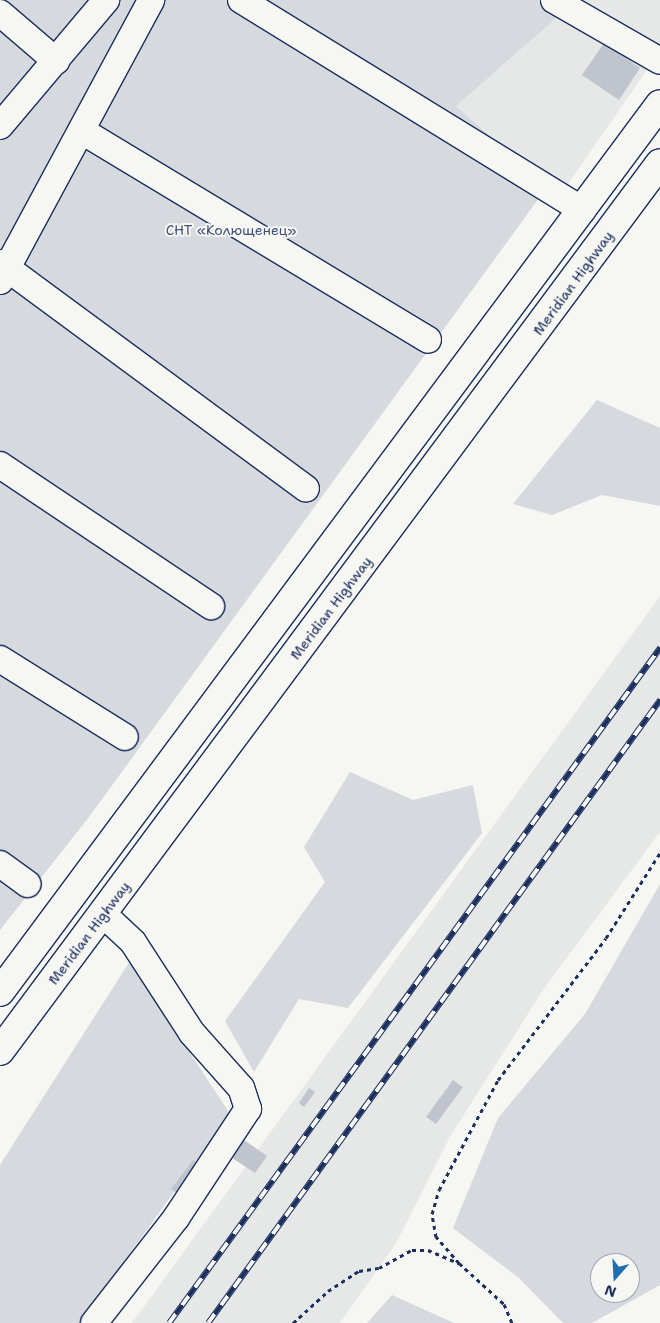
<!DOCTYPE html>
<html>
<head>
<meta charset="utf-8">
<style>
  body { margin:0 }
  #map { position:relative; width:660px; height:1323px; overflow:hidden; background:#f6f6f2; font-family:"Shantell Sans",sans-serif }
  div>[style] { position:absolute }
  .built>* { inset:0; background:#e6e7e7 }
  .green>* { inset:0; background:#d6d9dd }
  .building>* { inset:0; background:#c0c4cd }
  .path>* { height:3px; margin-top:-1.5px; transform-origin:0; background:repeating-linear-gradient(90deg,#1b2f5e 0 4px,transparent 0 8px) }
  .roads { filter:drop-shadow(1px 0 #1b2f5e) drop-shadow(-1px 0 #1b2f5e) drop-shadow(0 1px #1b2f5e) drop-shadow(0 -1px #1b2f5e) }
  .minor>* { height:26px; margin:-13px; padding:0 13px; transform-origin:13px; border-radius:13px; background:#f6f6f2 }
  .major>* { height:28px; margin:-14px; padding:0 14px; transform-origin:14px; border-radius:14px; background:#f6f6f2 }
  .rail>* { height:5.5px; margin-top:-2.75px; transform-origin:0; background:repeating-linear-gradient(90deg,#f6f6f2 0 11px,#1b2f5e 0 22px); box-sizing:border-box; border-block:1px solid #1b2f5e }
  span { translate:-50% -50%; white-space:nowrap; text-align:center; line-height:1.15; -webkit-text-stroke:4px #f6f6f2; paint-order:stroke }
  .park-label { font-size:14px; color:#405177 }
  .street-label { font-size:14px; color:#1b2f5e }
  .north { position:absolute; left:590px; top:1253px; width:50px; height:50px; box-sizing:border-box; background:#f6f6f2; border:1px solid #9ea6b7; border-radius:50%; rotate:199deg; font-size:14px; font-weight:700; line-height:20px; text-align:center; color:#1b2f5e }
  .north::after { content:''; display:block; margin:auto; width:18px; height:22px; background:#1f6fb2; clip-path:polygon(50% 0,100% 100%,50% 72%,0 100%) }
</style>
</head>
<body>
<div id="map">
  <div class="built">
    <i style="clip-path:polygon(577px 0,660px 0,660px 51px,568px 184px,538px 178px,456px 106px)"></i>
    <i style="clip-path:polygon(660px 596px,660px 832px,545px 987px,451px 1135px,396px 1243px,340px 1323px,132px 1323px)"></i>
  </div>
  <div class="green">
    <i style="clip-path:polygon(0 0,577px 0,456px 106px,547px 187px,89px 817px,0 930px)"></i>
    <i style="clip-path:polygon(597px 400px,660px 428px,660px 506px,602px 495px,552px 515px,513px 504px)"></i>
    <i style="clip-path:polygon(350px 772px,413px 800px,473px 785px,482px 833px,348px 1008px,299px 999px,254px 1072px,225px 1021px,325px 882px,304px 847px)"></i>
    <i style="clip-path:polygon(evenodd,660px 884px,660px 1285px,592px 1323px,563px 1323px,519px 1278px,453px 1228px,498px 1118px,585px 1014px,660px 884px,600px 1263px,630px 1263px,630px 1293px,600px 1293px,600px 1263px)"></i>
    <i style="clip-path:polygon(130px 961px,230px 1114px,80px 1323px,0 1323px,0 1165px)"></i>
    <i style="clip-path:polygon(392px 1295px,454px 1323px,367px 1323px)"></i>
  </div>
  <div class="building">
    <i style="clip-path:polygon(604px 43px,640px 68px,619px 100px,582px 75px)"></i>
    <i style="clip-path:polygon(453px 1080px,463px 1087px,436px 1124px,426px 1117px)"></i>
    <i style="clip-path:polygon(309px 1088px,315px 1092px,304px 1107px,299px 1103px)"></i>
    <i style="clip-path:polygon(244px 1140px,267px 1156px,255px 1173px,232px 1158px)"></i>
    <i style="clip-path:polygon(193px 1160px,206px 1169px,184px 1198px,171px 1189px)"></i>
  </div>
  <div class="path">
    <i style="left:459px;top:1263px;width:35px;rotate:-131deg"></i>
    <i style="left:436px;top:1237px;width:23px;rotate:-100deg"></i>
    <i style="left:432px;top:1214px;width:25px;rotate:-74deg"></i>
    <i style="left:439px;top:1190px;width:125px;rotate:-61.8deg"></i>
    <i style="left:498px;top:1080px;width:178px;rotate:-52.7deg"></i>
    <i style="left:606px;top:938px;width:101px;rotate:-57.6deg"></i>
    <i style="left:293px;top:1323px;width:47px;rotate:-42.4deg"></i>
    <i style="left:328px;top:1291px;width:37px;rotate:-33deg"></i>
    <i style="left:359px;top:1271px;width:20px;rotate:-9deg"></i>
    <i style="left:379px;top:1268px;width:38px;rotate:-29deg"></i>
    <i style="left:412px;top:1250px;width:16px"></i>
    <i style="left:428px;top:1250px;width:34px;rotate:23deg"></i>
    <i style="left:459px;top:1263px;width:61px;rotate:42.3deg"></i>
    <i style="left:504px;top:1304px;width:21px;rotate:67deg"></i>
  </div>
  <div class="roads">
    <div class="minor">
      <i style="left:241px;top:0;width:401px;rotate:31.6deg"></i>
      <i style="left:554px;top:0;width:122px;rotate:29.9deg"></i>
      <i style="left:0;top:13px;width:74px;rotate:40.6deg"></i>
      <i style="left:0;top:126px;width:165px;rotate:-49.9deg"></i>
      <i style="left:82px;top:131px;width:404px;rotate:31.1deg"></i>
      <i style="left:0;top:263px;width:380px;rotate:36.4deg"></i>
      <i style="left:0;top:281px;width:319px;rotate:-61.7deg"></i>
      <i style="left:0;top:465px;width:254px;rotate:33.8deg"></i>
      <i style="left:0;top:659px;width:147px;rotate:32deg"></i>
      <i style="left:0;top:864px;width:34px;rotate:36deg"></i>
      <i style="left:94px;top:1323px;width:133px;rotate:-52deg"></i>
      <i style="left:176px;top:1218px;width:131px;rotate:-56.6deg"></i>
      <i style="left:248px;top:1109px;width:22px;rotate:-108deg"></i>
      <i style="left:241px;top:1088px;width:74px;rotate:-131.7deg"></i>
      <i style="left:192px;top:1033px;width:108px;rotate:-123deg"></i>
      <i style="left:133px;top:942px;width:41px;rotate:-137deg"></i>
    </div>
    <div class="major">
      <i style="left:0;top:992px;width:1106px;rotate:-53.38deg"></i>
      <i style="left:0;top:1051px;width:1106px;rotate:-53.38deg"></i>
    </div>
  </div>
  <div class="rail">
    <i style="left:169px;top:1323px;width:835px;rotate:-53.97deg"></i>
    <i style="left:208px;top:1323px;width:770px;rotate:-54.04deg"></i>
  </div>
  <div class="park-label">
    <span style="left:231px;top:230px">СНТ «Колющенец»</span>
  </div>
  <div class="street-label">
    <span style="left:573px;top:283px;rotate:-54deg">Meridian Highway</span>
    <span style="left:331px;top:608px;rotate:-53deg">Meridian Highway</span>
    <span style="left:89px;top:933px;rotate:-53deg">Meridian Highway</span>
  </div>
  <div class="north">N</div>
</div>
</body>
</html>
